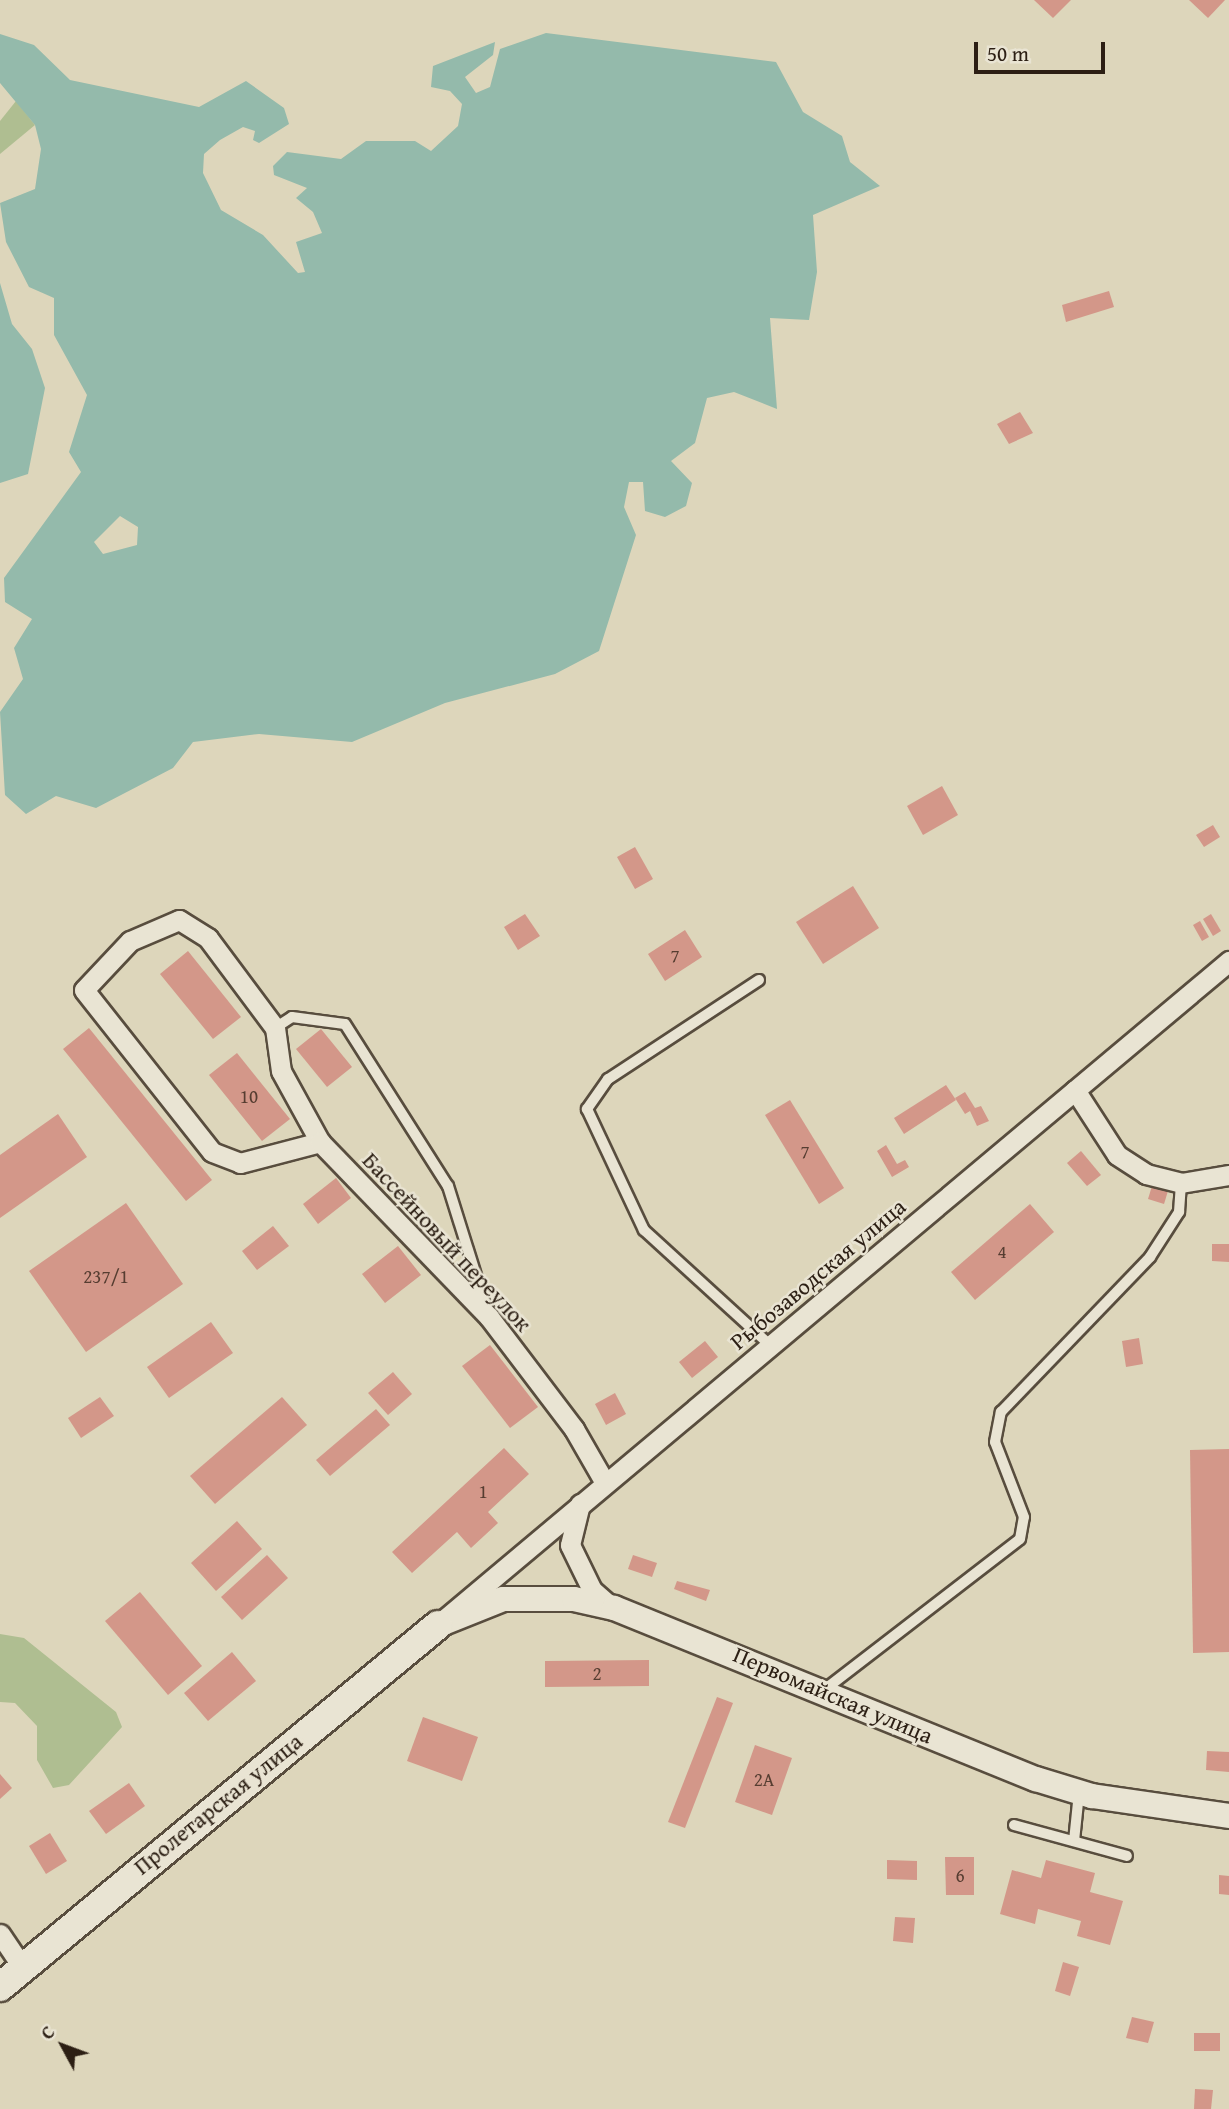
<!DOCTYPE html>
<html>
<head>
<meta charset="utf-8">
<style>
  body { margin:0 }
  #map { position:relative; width:1229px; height:2109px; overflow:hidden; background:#ddd6bb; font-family:"Gentium Book Plus",serif }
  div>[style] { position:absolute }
  .green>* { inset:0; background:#afbe91 }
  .water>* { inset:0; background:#94baab }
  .building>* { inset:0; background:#d39789 }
  .roads { filter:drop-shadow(2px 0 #584d3e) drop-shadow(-2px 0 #584d3e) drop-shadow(0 2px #584d3e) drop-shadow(0 -2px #584d3e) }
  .service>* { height:10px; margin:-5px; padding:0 5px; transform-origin:5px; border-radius:5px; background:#e9e4d3 }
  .minor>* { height:19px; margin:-9.5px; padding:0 9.5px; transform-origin:9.5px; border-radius:9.5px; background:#e9e4d3 }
  .tertiary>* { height:24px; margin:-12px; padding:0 12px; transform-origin:12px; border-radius:12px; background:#e9e4d3 }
  .secondary>* { height:28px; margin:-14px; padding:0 14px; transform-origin:14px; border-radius:14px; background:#e9e4d3 }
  span { translate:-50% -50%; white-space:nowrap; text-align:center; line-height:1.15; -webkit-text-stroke:5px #e9e4d3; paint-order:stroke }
  .number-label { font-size:19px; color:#563d31 }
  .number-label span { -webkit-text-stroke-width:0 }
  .street-label { font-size:23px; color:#2c1f14 }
  .north { position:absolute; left:28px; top:2011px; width:70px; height:70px; -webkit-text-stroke:5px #e9e4d3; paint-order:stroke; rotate:311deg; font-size:19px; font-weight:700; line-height:28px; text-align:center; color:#2c1f14 }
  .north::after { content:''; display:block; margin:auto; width:24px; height:32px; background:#2c1f14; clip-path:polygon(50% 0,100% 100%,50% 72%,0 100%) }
  .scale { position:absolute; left:974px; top:42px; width:131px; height:32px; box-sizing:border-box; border:4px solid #2c1f14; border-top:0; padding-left:9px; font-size:21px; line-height:24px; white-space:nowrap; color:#2c1f14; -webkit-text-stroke:5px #e9e4d3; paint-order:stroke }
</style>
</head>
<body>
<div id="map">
  <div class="green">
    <i style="clip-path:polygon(16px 101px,35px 125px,0 154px,0 121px)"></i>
    <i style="clip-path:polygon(0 1634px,24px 1638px,116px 1712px,122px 1727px,69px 1785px,53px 1788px,37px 1760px,37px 1726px,15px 1703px,0 1702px)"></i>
  </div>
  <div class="water">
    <i style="clip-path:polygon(evenodd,546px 33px,776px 62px,803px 112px,842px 136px,850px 162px,880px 186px,813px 215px,817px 272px,809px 320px,770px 318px,777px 409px,734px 392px,707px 398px,695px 443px,671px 461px,692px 483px,686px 506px,665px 517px,645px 511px,643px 482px,629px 482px,624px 507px,636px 535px,599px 651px,555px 674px,445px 703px,352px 742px,259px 734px,193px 742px,173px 768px,96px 808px,56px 796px,26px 814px,5px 795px,0 712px,23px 679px,14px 648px,32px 619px,5px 602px,4px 578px,81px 472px,69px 452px,87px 395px,54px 335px,54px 298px,29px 287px,6px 242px,0 203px,35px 189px,41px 149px,35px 125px,0 83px,0 34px,34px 45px,70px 80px,199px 107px,246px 81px,284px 108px,289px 124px,259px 143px,253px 140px,255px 131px,243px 127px,220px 140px,204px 154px,203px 173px,221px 210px,263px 235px,298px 273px,305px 272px,296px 242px,322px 233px,313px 212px,296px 198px,307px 188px,274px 175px,273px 166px,287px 152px,341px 159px,366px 141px,415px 141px,431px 151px,458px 126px,462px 104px,450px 91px,431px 87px,433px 66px,495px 42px,493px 55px,465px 77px,476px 93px,490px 87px,500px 49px,546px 33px,120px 516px,138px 527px,137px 545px,103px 554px,94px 542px,120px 516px)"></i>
    <i style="clip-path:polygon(0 283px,12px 324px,32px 349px,45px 388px,28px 474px,0 483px)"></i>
  </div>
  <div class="building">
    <i style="clip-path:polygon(1034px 0,1071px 0,1053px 18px)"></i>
    <i style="clip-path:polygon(1189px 0,1225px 0,1208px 18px)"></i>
    <i style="clip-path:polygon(1109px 291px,1114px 307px,1066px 322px,1062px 305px)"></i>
    <i style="clip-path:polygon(1020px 412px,1033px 433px,1009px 444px,997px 424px)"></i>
    <i style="clip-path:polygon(942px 786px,958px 815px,923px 835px,907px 806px)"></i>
    <i style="clip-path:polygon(1213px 825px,1220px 837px,1204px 847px,1196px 835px)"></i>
    <i style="clip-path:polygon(635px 847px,653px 879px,635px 889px,617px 857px)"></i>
    <i style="clip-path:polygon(853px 886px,879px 928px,823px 964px,796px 922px)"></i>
    <i style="clip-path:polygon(525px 914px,540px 936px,518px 950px,504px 927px)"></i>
    <i style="clip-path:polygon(1211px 914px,1221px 931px,1213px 936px,1203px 919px)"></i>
    <i style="clip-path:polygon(1200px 921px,1209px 937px,1202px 941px,1193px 925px)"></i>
    <i style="clip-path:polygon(685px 930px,702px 957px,665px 981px,648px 954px)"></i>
    <i style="clip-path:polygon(188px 951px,241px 1017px,213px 1039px,160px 974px)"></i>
    <i style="clip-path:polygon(89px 1028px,212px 1180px,186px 1201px,63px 1049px)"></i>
    <i style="clip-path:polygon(321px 1029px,352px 1067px,327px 1087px,296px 1049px)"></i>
    <i style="clip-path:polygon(237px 1053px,290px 1119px,262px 1141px,209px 1075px)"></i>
    <i style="clip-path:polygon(946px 1085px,956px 1100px,904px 1134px,894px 1118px)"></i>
    <i style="clip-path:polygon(965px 1092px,975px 1108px,981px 1106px,989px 1121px,977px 1126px,970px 1111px,965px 1114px,955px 1098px)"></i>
    <i style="clip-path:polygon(790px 1100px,844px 1188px,819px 1204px,765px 1115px)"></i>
    <i style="clip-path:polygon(58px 1114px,87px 1157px,0 1218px,0 1155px)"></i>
    <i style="clip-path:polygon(886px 1145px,897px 1164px,905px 1160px,909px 1167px,892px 1177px,877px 1151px)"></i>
    <i style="clip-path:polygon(1081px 1151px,1101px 1175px,1087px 1186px,1067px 1163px)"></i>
    <i style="clip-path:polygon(336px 1178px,351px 1198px,318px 1224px,303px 1204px)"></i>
    <i style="clip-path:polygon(1152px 1186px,1168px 1191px,1164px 1204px,1148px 1199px)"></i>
    <i style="clip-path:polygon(126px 1203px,183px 1284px,86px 1352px,29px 1271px)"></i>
    <i style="clip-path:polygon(1030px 1204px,1054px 1232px,975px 1300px,951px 1272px)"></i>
    <i style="clip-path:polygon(273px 1226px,289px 1246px,257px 1270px,242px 1251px)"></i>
    <i style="clip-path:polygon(1212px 1244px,1229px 1244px,1229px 1262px,1212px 1261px)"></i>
    <i style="clip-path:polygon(398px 1246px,421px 1275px,385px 1303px,362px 1274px)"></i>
    <i style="clip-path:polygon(211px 1322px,233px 1353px,169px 1398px,147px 1367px)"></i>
    <i style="clip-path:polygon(1139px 1338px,1143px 1364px,1126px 1367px,1122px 1341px)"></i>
    <i style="clip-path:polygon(705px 1341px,718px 1357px,692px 1378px,679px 1362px)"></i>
    <i style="clip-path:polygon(490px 1345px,538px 1407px,510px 1428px,462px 1366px)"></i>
    <i style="clip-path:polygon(393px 1372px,412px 1394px,388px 1415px,368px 1393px)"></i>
    <i style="clip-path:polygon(615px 1393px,626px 1414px,606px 1425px,595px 1404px)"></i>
    <i style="clip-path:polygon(100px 1397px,114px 1416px,81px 1438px,68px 1418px)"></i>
    <i style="clip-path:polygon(282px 1397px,307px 1425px,215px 1504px,190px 1476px)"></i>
    <i style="clip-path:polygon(376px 1409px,390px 1425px,330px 1476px,316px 1460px)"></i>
    <i style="clip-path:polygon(504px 1448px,529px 1474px,488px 1512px,498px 1523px,471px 1548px,457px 1532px,412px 1573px,392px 1552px)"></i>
    <i style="clip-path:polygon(1229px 1449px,1229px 1652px,1193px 1653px,1190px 1450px)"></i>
    <i style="clip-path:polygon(237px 1521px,262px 1549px,216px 1591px,191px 1563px)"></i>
    <i style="clip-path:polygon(267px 1555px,288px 1578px,242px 1620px,221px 1597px)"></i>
    <i style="clip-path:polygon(633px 1555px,657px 1563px,652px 1577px,628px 1569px)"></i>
    <i style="clip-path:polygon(677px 1581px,710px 1590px,706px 1601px,674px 1589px)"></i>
    <i style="clip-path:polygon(140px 1592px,202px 1666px,168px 1695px,105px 1621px)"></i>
    <i style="clip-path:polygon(232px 1652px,256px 1681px,208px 1721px,184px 1693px)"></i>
    <i style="clip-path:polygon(649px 1660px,649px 1686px,545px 1687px,545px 1661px)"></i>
    <i style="clip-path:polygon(717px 1697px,733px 1703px,685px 1828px,668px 1822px)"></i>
    <i style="clip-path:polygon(423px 1717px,478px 1737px,462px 1781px,407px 1761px)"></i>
    <i style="clip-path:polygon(755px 1745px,792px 1758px,772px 1815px,735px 1802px)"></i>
    <i style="clip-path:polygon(1207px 1751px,1229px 1752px,1229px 1772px,1206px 1770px)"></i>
    <i style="clip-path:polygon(0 1774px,12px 1788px,0 1799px)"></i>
    <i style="clip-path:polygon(129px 1783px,145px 1806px,106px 1834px,89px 1811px)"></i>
    <i style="clip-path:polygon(50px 1833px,67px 1861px,46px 1874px,29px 1846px)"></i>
    <i style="clip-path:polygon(945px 1857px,974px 1857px,974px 1895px,946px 1895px)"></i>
    <i style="clip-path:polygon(887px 1860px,917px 1861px,917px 1880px,887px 1879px)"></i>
    <i style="clip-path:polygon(1046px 1860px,1095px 1873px,1090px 1892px,1123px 1901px,1110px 1945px,1077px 1936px,1081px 1921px,1038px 1909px,1035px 1924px,1000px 1914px,1012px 1870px,1041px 1878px)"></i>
    <i style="clip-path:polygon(1219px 1875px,1229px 1876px,1229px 1895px,1219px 1894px)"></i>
    <i style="clip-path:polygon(895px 1917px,915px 1918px,913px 1943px,893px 1941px)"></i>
    <i style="clip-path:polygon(1063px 1962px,1079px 1967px,1070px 1996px,1055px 1991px)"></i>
    <i style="clip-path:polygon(1132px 2017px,1154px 2022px,1148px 2043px,1126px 2038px)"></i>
    <i style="clip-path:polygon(1194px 2033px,1220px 2033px,1220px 2051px,1194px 2051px)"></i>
    <i style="clip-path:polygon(1195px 2089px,1213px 2090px,1211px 2109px,1194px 2109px)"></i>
  </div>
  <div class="roads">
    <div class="service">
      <i style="left:759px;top:980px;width:181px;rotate:146.7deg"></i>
      <i style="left:608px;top:1079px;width:37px;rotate:125deg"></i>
      <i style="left:587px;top:1109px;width:134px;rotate:64.8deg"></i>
      <i style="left:644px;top:1230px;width:172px;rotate:42.4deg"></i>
      <i style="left:275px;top:1028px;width:20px;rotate:-33deg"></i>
      <i style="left:292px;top:1017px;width:53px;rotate:7.5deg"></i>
      <i style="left:345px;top:1024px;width:192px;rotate:57.6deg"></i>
      <i style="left:448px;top:1186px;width:127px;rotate:72.6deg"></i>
      <i style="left:824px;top:1690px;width:247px;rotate:-37.6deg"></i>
      <i style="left:1020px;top:1539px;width:22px;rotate:-80deg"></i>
      <i style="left:1024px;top:1517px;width:80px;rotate:-111.1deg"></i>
      <i style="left:995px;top:1442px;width:31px;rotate:-79deg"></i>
      <i style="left:1001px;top:1412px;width:215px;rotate:-46.1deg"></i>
      <i style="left:1150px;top:1257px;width:54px;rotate:-57.2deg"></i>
      <i style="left:1179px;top:1212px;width:29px;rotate:-86deg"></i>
      <i style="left:1014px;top:1825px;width:117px;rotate:15.3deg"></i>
      <i style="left:1074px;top:1841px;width:48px;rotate:-84.1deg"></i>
    </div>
    <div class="minor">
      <i style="left:1075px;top:1090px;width:77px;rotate:57.1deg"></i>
      <i style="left:1117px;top:1155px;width:35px;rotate:33deg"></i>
      <i style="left:1146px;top:1174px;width:36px;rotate:14deg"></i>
      <i style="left:1181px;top:1183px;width:49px;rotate:-9.5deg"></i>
      <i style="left:320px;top:1142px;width:81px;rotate:-118.8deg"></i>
      <i style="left:281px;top:1071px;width:43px;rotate:-97.9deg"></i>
      <i style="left:275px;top:1028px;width:112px;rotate:-126.7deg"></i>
      <i style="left:208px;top:938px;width:34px;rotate:-148deg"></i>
      <i style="left:179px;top:920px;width:53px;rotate:156.8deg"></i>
      <i style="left:130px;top:941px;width:67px;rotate:133.2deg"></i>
      <i style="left:84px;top:990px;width:206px;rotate:51.7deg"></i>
      <i style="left:212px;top:1152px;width:30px;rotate:21deg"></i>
      <i style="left:240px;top:1163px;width:83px;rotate:-14.7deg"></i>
      <i style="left:320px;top:1142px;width:243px;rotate:46deg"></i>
      <i style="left:489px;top:1317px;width:141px;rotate:52.8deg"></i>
      <i style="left:574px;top:1429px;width:62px;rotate:60.1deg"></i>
      <i style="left:580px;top:1504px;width:42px;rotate:103.7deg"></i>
      <i style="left:570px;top:1545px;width:50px;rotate:63.9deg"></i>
      <i style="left:592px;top:1590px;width:28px;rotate:41deg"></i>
      <i style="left:447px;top:1617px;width:1021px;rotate:-39.99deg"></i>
      <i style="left:0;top:1934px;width:41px;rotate:55.9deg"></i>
    </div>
    <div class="tertiary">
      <i style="left:438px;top:1625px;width:70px;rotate:-21.8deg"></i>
      <i style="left:503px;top:1599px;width:71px"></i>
      <i style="left:574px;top:1599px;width:41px;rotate:12.7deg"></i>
      <i style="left:614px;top:1608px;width:455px;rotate:22.1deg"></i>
      <i style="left:1036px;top:1779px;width:59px;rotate:16.9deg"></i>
      <i style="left:1092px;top:1796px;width:138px;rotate:8.3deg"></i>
    </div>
    <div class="secondary">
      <i style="left:0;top:1987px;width:568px;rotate:-39.57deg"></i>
    </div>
  </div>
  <div class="number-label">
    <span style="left:675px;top:956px">7</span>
    <span style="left:249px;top:1097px">10</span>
    <span style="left:805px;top:1152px">7</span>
    <span style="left:1002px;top:1252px">4</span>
    <span style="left:106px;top:1277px">237/1</span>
    <span style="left:483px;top:1492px">1</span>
    <span style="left:597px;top:1674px">2</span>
    <span style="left:764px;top:1780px">2А</span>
    <span style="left:960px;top:1876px">6</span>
  </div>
  <div class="street-label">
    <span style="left:447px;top:1242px;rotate:47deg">Бассейновый переулок</span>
    <span style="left:818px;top:1274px;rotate:-40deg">Рыбозаводская улица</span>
    <span style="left:833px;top:1695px;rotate:23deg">Первомайская улица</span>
    <span style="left:218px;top:1804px;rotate:-39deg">Пролетарская улица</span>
  </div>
  <div class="north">С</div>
  <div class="scale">50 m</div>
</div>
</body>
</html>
